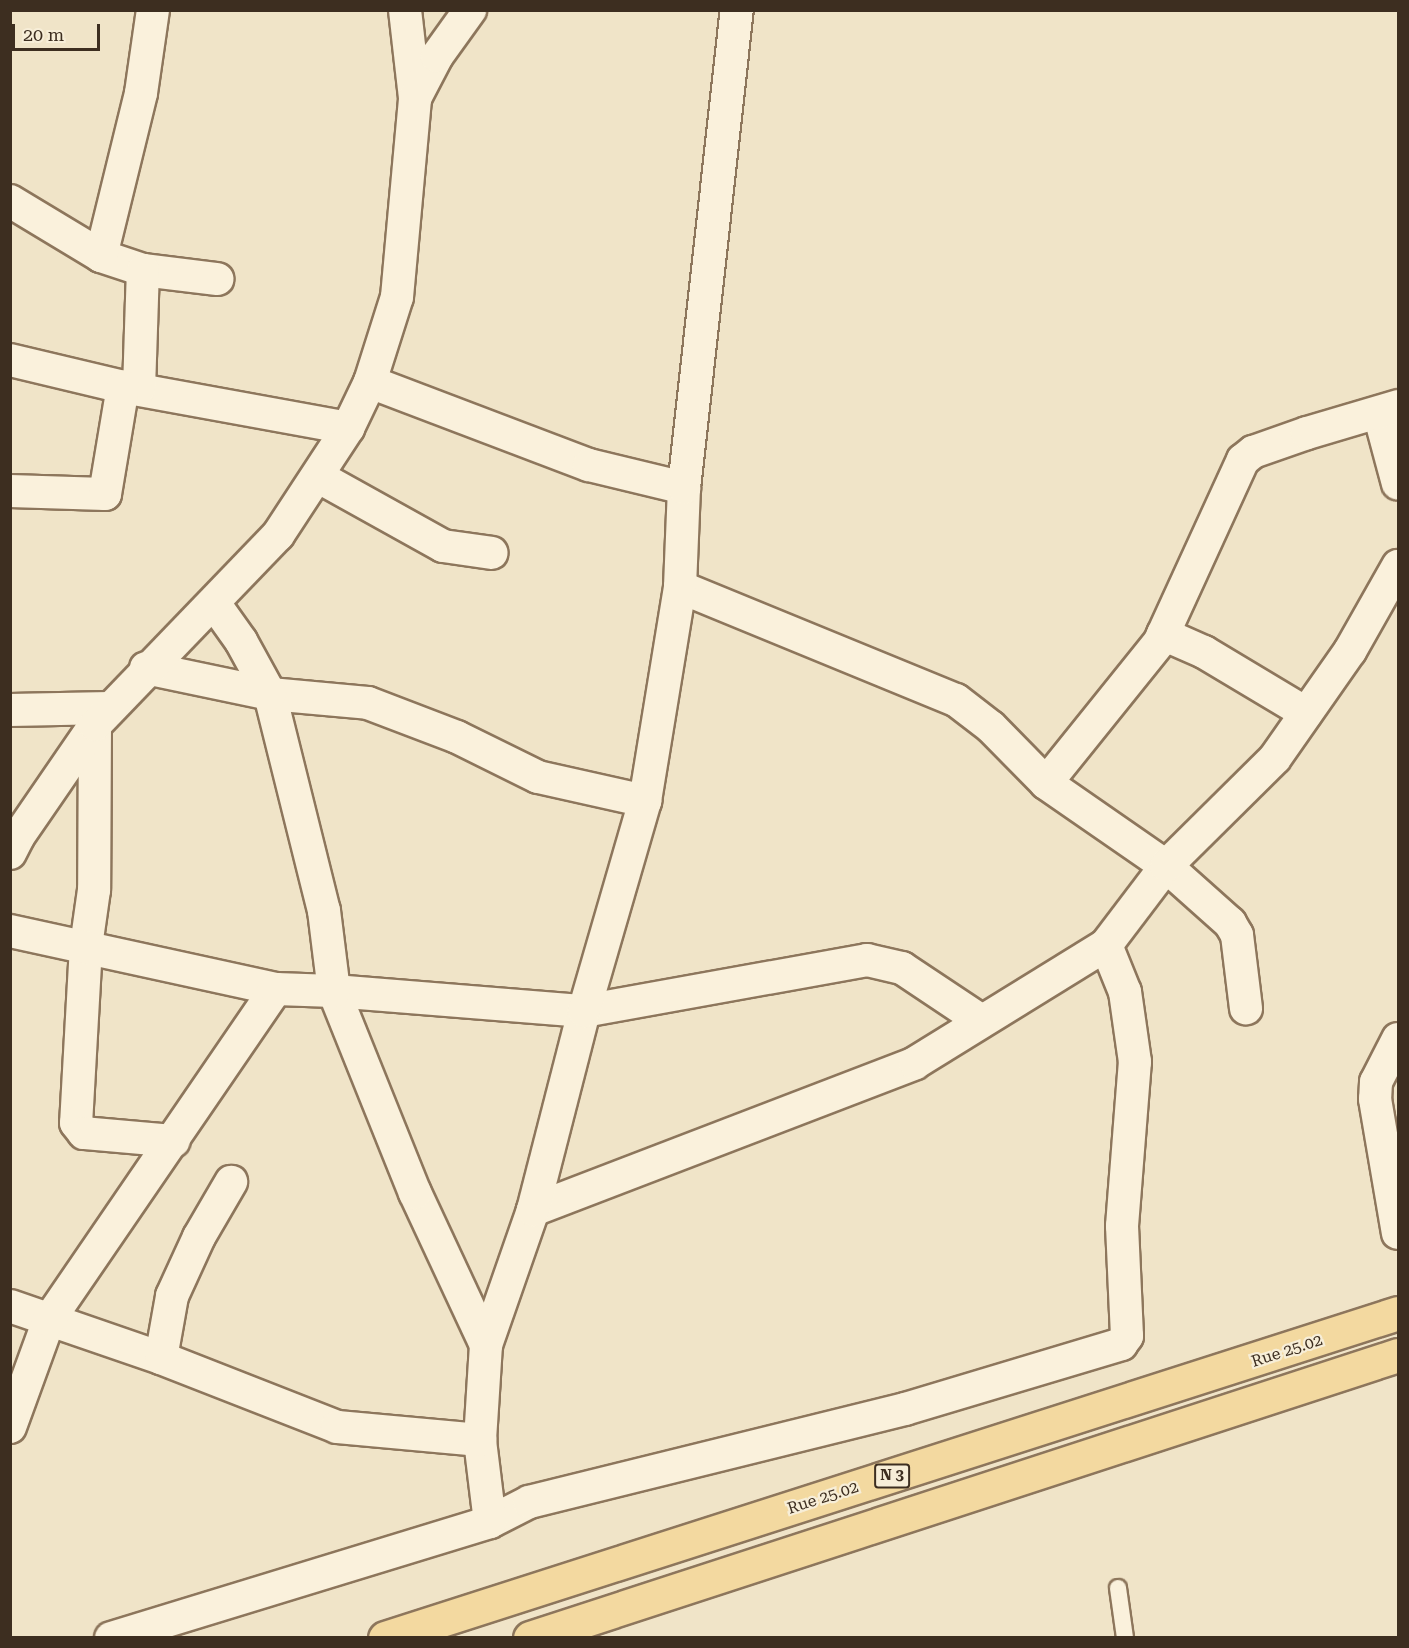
<!DOCTYPE html>
<html>
<head>
<meta charset="utf-8">
<style>
  body { margin:0 }
  #map { position:relative; width:1409px; height:1648px; overflow:hidden; background:#f0e4c8; font-family:"Roboto Serif",serif }
  div>[style] { position:absolute }
  .roads { filter:drop-shadow(2px 0 #8d765c) drop-shadow(-2px 0 #8d765c) drop-shadow(0 2px #8d765c) drop-shadow(0 -2px #8d765c) }
  .lane>* { height:16px; margin:-8px; padding:0 8px; transform-origin:8px; border-radius:8px; background:#faf1dc }
  .street>* { height:32px; margin:-16px; padding:0 16px; transform-origin:16px; border-radius:16px; background:#faf1dc }
  .primary>* { height:33px; margin:-16.5px; padding:0 16.5px; transform-origin:16.5px; border-radius:16.5px; background:#f3d9a0 }
  span { translate:-50% -50%; white-space:nowrap; text-align:center; line-height:1.15; -webkit-text-stroke:4.5px #f7eed8; paint-order:stroke }
  .shield-label span { padding:2px 4px; background:#f7eed8; border:2px solid; border-radius:4px; -webkit-text-stroke-width:0 }
  .shield-label { font-size:15px; color:#3d2e20; font-weight:700 }
  .street-label { font-size:16px; color:#3d2e20 }
  .frame { position:absolute; inset:0; border:12px solid #3d2e20; pointer-events:none }
  .scale { position:absolute; left:12px; top:24px; width:88px; height:27px; box-sizing:border-box; border:3px solid #3d2e20; border-top:0; padding-left:8px; font-size:18px; line-height:21px; white-space:nowrap; color:#3d2e20; -webkit-text-stroke:4px #f7eed8; paint-order:stroke }
</style>
</head>
<body>
<div id="map">
  <div class="roads">
    <div class="lane">
      <i style="left:1118px;top:1588px;width:50px;rotate:82deg"></i>
    </div>
    <div class="street">
      <i style="left:405px;top:10px;width:89px;rotate:83.5deg"></i>
      <i style="left:10px;top:201px;width:106px;rotate:31.1deg"></i>
      <i style="left:101px;top:256px;width:44px;rotate:18.4deg"></i>
      <i style="left:143px;top:270px;width:75px;rotate:6.9deg"></i>
      <i style="left:101px;top:256px;width:168px;rotate:-76.2deg"></i>
      <i style="left:141px;top:93px;width:84px;rotate:-81.8deg"></i>
      <i style="left:10px;top:360px;width:116px;rotate:13.4deg"></i>
      <i style="left:123px;top:387px;width:229px;rotate:10.3deg"></i>
      <i style="left:370px;top:382px;width:234px;rotate:20.8deg"></i>
      <i style="left:589px;top:465px;width:98px;rotate:13.6deg"></i>
      <i style="left:139px;top:389px;width:119px;rotate:-88.1deg"></i>
      <i style="left:1379px;top:413px;width:73px;rotate:75deg"></i>
      <i style="left:319px;top:477px;width:142px;rotate:29.1deg"></i>
      <i style="left:443px;top:546px;width:49px;rotate:8.1deg"></i>
      <i style="left:10px;top:491px;width:95px;rotate:1.8deg"></i>
      <i style="left:105px;top:494px;width:109px;rotate:-80.5deg"></i>
      <i style="left:680px;top:587px;width:298px;rotate:22.3deg"></i>
      <i style="left:956px;top:700px;width:44px;rotate:37.6deg"></i>
      <i style="left:991px;top:727px;width:78px;rotate:45.5deg"></i>
      <i style="left:1046px;top:783px;width:146px;rotate:34.7deg"></i>
      <i style="left:1166px;top:866px;width:86px;rotate:41.7deg"></i>
      <i style="left:1230px;top:923px;width:14px;rotate:60deg"></i>
      <i style="left:1237px;top:935px;width:74px;rotate:83deg"></i>
      <i style="left:1163px;top:634px;width:45px;rotate:23.7deg"></i>
      <i style="left:1204px;top:652px;width:119px;rotate:30.9deg"></i>
      <i style="left:146px;top:668px;width:127px;rotate:11.8deg"></i>
      <i style="left:270px;top:694px;width:98px;rotate:5.2deg"></i>
      <i style="left:368px;top:703px;width:95px;rotate:20.9deg"></i>
      <i style="left:457px;top:737px;width:90px;rotate:26.3deg"></i>
      <i style="left:538px;top:777px;width:110px;rotate:12.6deg"></i>
      <i style="left:10px;top:710px;width:100px;rotate:-1.1deg"></i>
      <i style="left:95px;top:725px;width:165px;rotate:90.3deg"></i>
      <i style="left:94px;top:890px;width:57px;rotate:98.1deg"></i>
      <i style="left:86px;top:946px;width:177px;rotate:93.2deg"></i>
      <i style="left:76px;top:1123px;width:13px;rotate:51deg"></i>
      <i style="left:84px;top:1133px;width:90px;rotate:5.1deg"></i>
      <i style="left:1046px;top:783px;width:182px;rotate:-51.2deg"></i>
      <i style="left:1160px;top:641px;width:199px;rotate:-65.4deg"></i>
      <i style="left:1243px;top:460px;width:13px;rotate:-39deg"></i>
      <i style="left:1253px;top:452px;width:57px;rotate:-19.4deg"></i>
      <i style="left:1307px;top:433px;width:95px;rotate:-16.5deg"></i>
      <i style="left:10px;top:853px;width:18px;rotate:-63deg"></i>
      <i style="left:18px;top:837px;width:136px;rotate:-55.5deg"></i>
      <i style="left:95px;top:725px;width:264px;rotate:-46.1deg"></i>
      <i style="left:278px;top:535px;width:128px;rotate:-56.8deg"></i>
      <i style="left:348px;top:428px;width:51px;rotate:-64.4deg"></i>
      <i style="left:370px;top:382px;width:89px;rotate:-72.4deg"></i>
      <i style="left:397px;top:297px;width:200px;rotate:-84.8deg"></i>
      <i style="left:415px;top:98px;width:47px;rotate:-62.4deg"></i>
      <i style="left:437px;top:56px;width:57px;rotate:-54.3deg"></i>
      <i style="left:10px;top:931px;width:272px;rotate:12.3deg"></i>
      <i style="left:1398px;top:1039px;width:48px;rotate:117.1deg"></i>
      <i style="left:1376px;top:1082px;width:17px;rotate:93deg"></i>
      <i style="left:1375px;top:1099px;width:136px;rotate:80.3deg"></i>
      <i style="left:533px;top:1210px;width:409px;rotate:-21deg"></i>
      <i style="left:915px;top:1063px;width:225px;rotate:-31.7deg"></i>
      <i style="left:1106px;top:945px;width:99px;rotate:-52.8deg"></i>
      <i style="left:1166px;top:866px;width:153px;rotate:-44.7deg"></i>
      <i style="left:1275px;top:758px;width:131px;rotate:-55deg"></i>
      <i style="left:1350px;top:651px;width:98px;rotate:-60.5deg"></i>
      <i style="left:10px;top:1306px;width:160px;rotate:19deg"></i>
      <i style="left:161px;top:1358px;width:189px;rotate:21.4deg"></i>
      <i style="left:337px;top:1427px;width:144px;rotate:5.2deg"></i>
      <i style="left:486px;top:1345px;width:168px;rotate:-115deg"></i>
      <i style="left:415px;top:1193px;width:218px;rotate:-111.9deg"></i>
      <i style="left:334px;top:991px;width:251px;rotate:4.6deg"></i>
      <i style="left:584px;top:1011px;width:288px;rotate:-10.2deg"></i>
      <i style="left:867px;top:960px;width:36px;rotate:13deg"></i>
      <i style="left:902px;top:968px;width:94px;rotate:33.7deg"></i>
      <i style="left:161px;top:1358px;width:63px;rotate:-79.9deg"></i>
      <i style="left:172px;top:1296px;width:65px;rotate:-65.4deg"></i>
      <i style="left:199px;top:1237px;width:64px;rotate:-59.8deg"></i>
      <i style="left:10px;top:1427px;width:114px;rotate:-70deg"></i>
      <i style="left:49px;top:1320px;width:401px;rotate:-55.6deg"></i>
      <i style="left:276px;top:989px;width:58px;rotate:2deg"></i>
      <i style="left:334px;top:991px;width:81px;rotate:-97.1deg"></i>
      <i style="left:324px;top:911px;width:224px;rotate:-104deg"></i>
      <i style="left:270px;top:694px;width:60px;rotate:-118.7deg"></i>
      <i style="left:241px;top:641px;width:47px;rotate:-125.4deg"></i>
      <i style="left:490px;top:1522px;width:44px;rotate:-27.1deg"></i>
      <i style="left:529px;top:1502px;width:387px;rotate:-13.9deg"></i>
      <i style="left:905px;top:1409px;width:226px;rotate:-16.7deg"></i>
      <i style="left:1121px;top:1344px;width:10px;rotate:-53deg"></i>
      <i style="left:1127px;top:1336px;width:110px;rotate:-92.6deg"></i>
      <i style="left:1122px;top:1226px;width:165px;rotate:-85.5deg"></i>
      <i style="left:1135px;top:1062px;width:71px;rotate:-98.1deg"></i>
      <i style="left:1125px;top:992px;width:51px;rotate:-112deg"></i>
      <i style="left:111px;top:1638px;width:396px;rotate:-17deg"></i>
      <i style="left:490px;top:1522px;width:83px;rotate:-97deg"></i>
      <i style="left:480px;top:1440px;width:95px;rotate:-86.4deg"></i>
      <i style="left:486px;top:1345px;width:143px;rotate:-70.8deg"></i>
      <i style="left:533px;top:1210px;width:205px;rotate:-75.6deg"></i>
      <i style="left:584px;top:1011px;width:219px;rotate:-73.8deg"></i>
      <i style="left:645px;top:801px;width:217px;rotate:-80.7deg"></i>
      <i style="left:680px;top:587px;width:99px;rotate:-87.7deg"></i>
      <i style="left:684px;top:488px;width:481px;rotate:-83.7deg"></i>
    </div>
    <div class="primary">
      <i style="left:385px;top:1638px;width:1064px;rotate:-17.79deg"></i>
      <i style="left:530px;top:1638px;width:913px;rotate:-18.06deg"></i>
    </div>
  </div>
  <div class="shield-label">
    <span style="left:892px;top:1476px">N 3</span>
  </div>
  <div class="street-label">
    <span style="left:1287px;top:1351px;rotate:-18deg">Rue 25.02</span>
    <span style="left:823px;top:1498px;rotate:-18deg">Rue 25.02</span>
  </div>
  <div class="frame"></div>
  <div class="scale">20 m</div>
</div>
</body>
</html>
